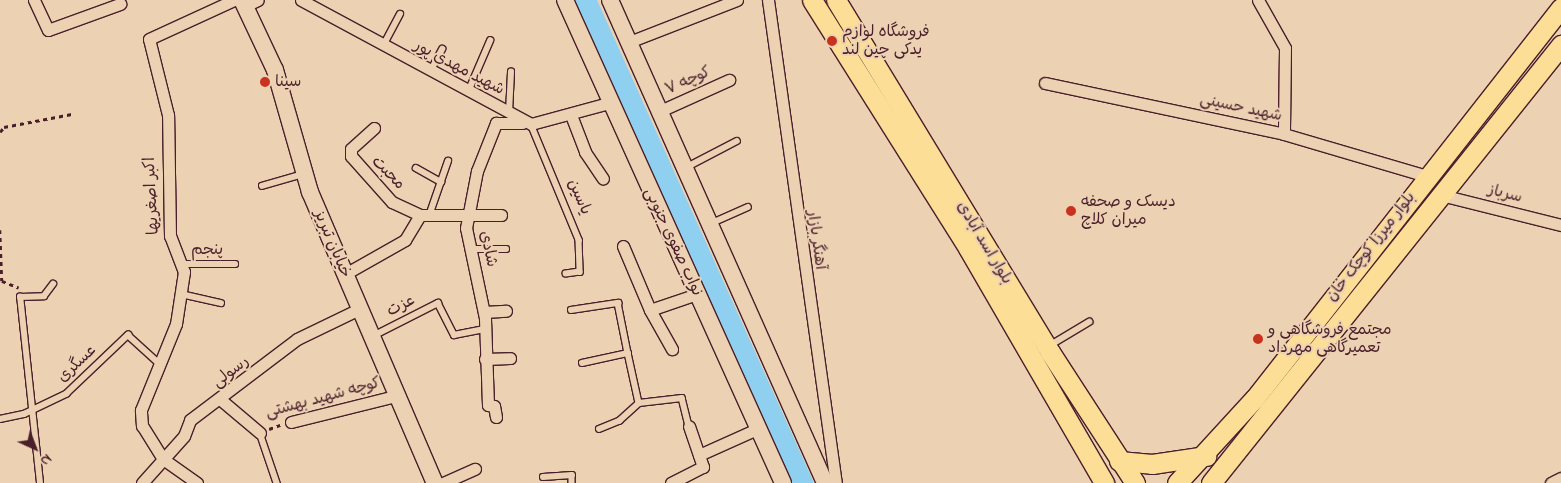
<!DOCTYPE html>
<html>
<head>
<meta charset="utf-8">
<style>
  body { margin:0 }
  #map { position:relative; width:1561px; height:483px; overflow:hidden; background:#ecd2b3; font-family:"Indie Flower","Playpen Sans Arabic",sans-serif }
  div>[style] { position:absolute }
  .river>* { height:22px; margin:-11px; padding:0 11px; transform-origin:11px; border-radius:11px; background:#8fcff0 }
  .path>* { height:2.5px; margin-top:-1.25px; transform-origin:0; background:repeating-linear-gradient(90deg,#4a1f2b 0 4px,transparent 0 8px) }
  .roads { filter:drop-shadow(1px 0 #4a1f2b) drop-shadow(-1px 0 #4a1f2b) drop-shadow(0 1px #4a1f2b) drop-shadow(0 -1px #4a1f2b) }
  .lane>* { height:5.5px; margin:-2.75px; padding:0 2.75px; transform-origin:2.75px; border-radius:2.75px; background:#ecd2b3 }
  .street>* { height:11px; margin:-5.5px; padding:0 5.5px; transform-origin:5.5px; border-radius:5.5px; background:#ecd2b3 }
  .secondary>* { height:16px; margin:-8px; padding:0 8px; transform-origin:8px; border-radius:8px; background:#ecd2b3 }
  .primary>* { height:19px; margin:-9.5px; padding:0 9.5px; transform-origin:9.5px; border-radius:9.5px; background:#fcde96 }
  .dots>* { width:14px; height:14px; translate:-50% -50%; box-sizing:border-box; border:2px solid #ecd2b3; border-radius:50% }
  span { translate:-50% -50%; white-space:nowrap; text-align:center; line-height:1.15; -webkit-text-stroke:4px #ecd2b3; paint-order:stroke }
  .poi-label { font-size:16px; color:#4a1f2b }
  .left { translate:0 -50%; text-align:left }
  .street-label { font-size:16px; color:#4a1f2b }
  .north { position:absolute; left:10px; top:423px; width:50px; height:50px; -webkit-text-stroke:4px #ecd2b3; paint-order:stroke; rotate:137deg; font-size:14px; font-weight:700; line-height:20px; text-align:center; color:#4a1f2b }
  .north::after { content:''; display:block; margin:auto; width:18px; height:22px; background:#4a1f2b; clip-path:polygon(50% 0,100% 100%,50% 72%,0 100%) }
</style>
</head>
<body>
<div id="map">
  <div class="river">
    <i style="left:585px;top:0;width:530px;rotate:65.81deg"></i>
  </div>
  <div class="path">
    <i style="left:0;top:132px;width:6px;rotate:-51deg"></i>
    <i style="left:4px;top:127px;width:69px;rotate:-10.8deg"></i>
    <i style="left:0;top:230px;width:51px;rotate:87.8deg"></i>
    <i style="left:2px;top:281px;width:18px;rotate:22deg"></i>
    <i style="left:269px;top:429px;width:12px;rotate:-20deg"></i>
  </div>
  <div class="roads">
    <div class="lane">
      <i style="left:383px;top:46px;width:36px;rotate:-62deg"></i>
      <i style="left:430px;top:72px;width:26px;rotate:-62deg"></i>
      <i style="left:468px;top:92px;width:56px;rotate:-66.7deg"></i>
      <i style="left:509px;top:113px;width:41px;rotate:-87.2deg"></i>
      <i style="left:531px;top:124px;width:126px;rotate:67.5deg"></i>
      <i style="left:579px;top:240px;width:32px;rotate:88deg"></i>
      <i style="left:580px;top:272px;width:14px;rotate:172deg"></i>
      <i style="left:687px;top:167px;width:56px;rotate:-27.5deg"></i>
      <i style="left:416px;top:168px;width:29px;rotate:29deg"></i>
      <i style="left:262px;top:186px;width:43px;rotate:-16.3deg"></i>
      <i style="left:429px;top:216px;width:58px;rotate:-70.9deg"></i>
      <i style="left:712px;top:223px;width:39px;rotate:-24deg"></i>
      <i style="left:471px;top:249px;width:35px"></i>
      <i style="left:182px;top:264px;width:53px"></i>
      <i style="left:181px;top:294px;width:41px;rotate:12.7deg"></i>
      <i style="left:571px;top:310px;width:48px;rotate:-8.5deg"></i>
      <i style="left:618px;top:303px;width:51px;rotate:78.7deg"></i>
      <i style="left:373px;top:336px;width:73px;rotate:-26.9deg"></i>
      <i style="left:438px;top:303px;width:36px;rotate:63deg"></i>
      <i style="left:454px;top:335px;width:32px;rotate:-11deg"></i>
      <i style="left:1049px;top:346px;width:47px;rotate:-31deg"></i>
      <i style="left:582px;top:363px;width:47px;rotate:-12.3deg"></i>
      <i style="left:628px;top:353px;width:51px;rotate:77.6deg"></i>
      <i style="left:639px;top:403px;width:43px;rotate:-6.6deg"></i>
      <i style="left:682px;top:398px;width:29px;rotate:76deg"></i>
      <i style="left:0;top:419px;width:25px;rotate:-12deg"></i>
      <i style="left:24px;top:414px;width:47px;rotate:-25.5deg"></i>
      <i style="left:66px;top:394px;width:86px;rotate:-43.6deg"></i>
      <i style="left:128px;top:335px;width:43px;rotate:42.2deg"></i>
      <i style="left:599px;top:429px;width:22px;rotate:-22deg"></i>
      <i style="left:619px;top:421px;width:27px;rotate:-42deg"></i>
      <i style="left:260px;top:433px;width:53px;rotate:71.2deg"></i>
      <i style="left:543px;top:477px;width:29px;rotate:-4deg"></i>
      <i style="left:572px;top:475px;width:8px;rotate:90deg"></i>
      <i style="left:40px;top:483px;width:187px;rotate:-96.1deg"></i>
      <i style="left:20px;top:297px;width:24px;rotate:-2deg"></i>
      <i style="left:44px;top:296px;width:15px;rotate:-53deg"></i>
    </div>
    <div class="street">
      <i style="left:34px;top:0;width:33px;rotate:65deg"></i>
      <i style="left:48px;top:30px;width:77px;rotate:-19.9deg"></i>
      <i style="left:301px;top:0;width:261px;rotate:28.3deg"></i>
      <i style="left:531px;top:124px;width:81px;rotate:-15.1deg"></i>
      <i style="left:768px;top:0;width:488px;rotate:82deg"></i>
      <i style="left:1258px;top:0;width:55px;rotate:60.6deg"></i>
      <i style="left:1285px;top:48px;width:86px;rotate:90.7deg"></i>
      <i style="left:245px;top:6px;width:14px;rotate:-25deg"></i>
      <i style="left:629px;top:42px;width:116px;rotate:-21.3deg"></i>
      <i style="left:1045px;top:83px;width:244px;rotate:12deg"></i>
      <i style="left:1284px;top:134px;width:149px;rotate:16.4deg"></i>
      <i style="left:660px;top:111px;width:76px;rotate:-24.2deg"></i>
      <i style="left:571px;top:115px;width:40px;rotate:69deg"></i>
      <i style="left:585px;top:152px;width:32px;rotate:56deg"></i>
      <i style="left:374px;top:128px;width:31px;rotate:138deg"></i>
      <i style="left:351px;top:149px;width:7px;rotate:90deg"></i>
      <i style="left:351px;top:156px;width:62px;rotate:48.3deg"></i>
      <i style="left:392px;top:202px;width:31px;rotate:25deg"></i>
      <i style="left:420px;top:215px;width:81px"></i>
      <i style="left:1441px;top:195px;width:124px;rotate:14deg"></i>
      <i style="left:623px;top:246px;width:69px;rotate:67.1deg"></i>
      <i style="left:650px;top:310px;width:50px;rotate:-18.8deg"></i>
      <i style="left:345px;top:274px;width:69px;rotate:-29.5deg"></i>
      <i style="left:405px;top:240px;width:29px;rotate:-59deg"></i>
      <i style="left:650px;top:310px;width:45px;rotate:60.6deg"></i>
      <i style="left:484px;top:312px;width:22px;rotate:-3deg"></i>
      <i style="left:485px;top:359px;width:25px;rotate:-2deg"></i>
      <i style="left:221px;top:400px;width:51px;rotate:40.2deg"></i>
      <i style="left:496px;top:417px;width:11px;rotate:-100deg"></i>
      <i style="left:494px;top:406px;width:6px;rotate:-171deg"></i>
      <i style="left:488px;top:405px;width:87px;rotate:-92deg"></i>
      <i style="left:485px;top:318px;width:92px;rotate:-101.9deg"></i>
      <i style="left:466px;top:228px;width:58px;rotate:-79.1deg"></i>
      <i style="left:477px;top:171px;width:52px;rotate:-68.4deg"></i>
      <i style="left:496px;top:123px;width:26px"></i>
      <i style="left:291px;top:422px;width:107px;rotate:-14deg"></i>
      <i style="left:699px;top:455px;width:66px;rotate:-24.2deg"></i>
      <i style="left:142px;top:483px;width:63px;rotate:-48.2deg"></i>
      <i style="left:184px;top:436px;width:17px;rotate:-69deg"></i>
      <i style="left:190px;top:420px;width:134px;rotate:-37.1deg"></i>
      <i style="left:297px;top:339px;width:69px;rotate:-25.8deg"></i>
      <i style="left:197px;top:483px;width:42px;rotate:-144.8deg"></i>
      <i style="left:163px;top:459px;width:39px;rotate:-122deg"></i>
      <i style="left:142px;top:426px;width:16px;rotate:-94deg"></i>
      <i style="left:141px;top:410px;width:93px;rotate:-67.9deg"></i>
      <i style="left:176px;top:324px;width:53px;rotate:-81.3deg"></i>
      <i style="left:184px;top:272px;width:39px;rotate:-111deg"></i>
      <i style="left:170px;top:236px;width:121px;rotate:-90.9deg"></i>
      <i style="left:168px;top:115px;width:78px;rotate:-104deg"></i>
      <i style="left:149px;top:39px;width:94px;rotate:-24.6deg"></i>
      <i style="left:443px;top:483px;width:35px;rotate:-24deg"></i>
      <i style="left:671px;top:483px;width:36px;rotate:-27deg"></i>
      <i style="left:703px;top:467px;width:43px;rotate:-108.9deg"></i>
      <i style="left:1551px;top:483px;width:11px;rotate:-27deg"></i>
    </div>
    <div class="secondary">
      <i style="left:242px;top:0;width:77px;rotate:64.8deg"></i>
      <i style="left:275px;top:70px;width:127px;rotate:74deg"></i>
      <i style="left:310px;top:192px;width:317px;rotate:66.8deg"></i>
      <i style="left:565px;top:0;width:530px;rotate:65.71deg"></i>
      <i style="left:610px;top:0;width:529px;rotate:66deg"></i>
    </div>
    <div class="primary">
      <i style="left:812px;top:0;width:293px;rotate:57.8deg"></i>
      <i style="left:968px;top:248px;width:272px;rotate:59.9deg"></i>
      <i style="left:836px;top:0;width:412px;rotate:58.7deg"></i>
      <i style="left:1050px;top:352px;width:156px;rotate:57deg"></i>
      <i style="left:1119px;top:461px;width:33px;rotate:5deg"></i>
      <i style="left:1152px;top:464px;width:55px;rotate:-8.4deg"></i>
      <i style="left:1177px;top:483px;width:115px;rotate:-47.5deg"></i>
      <i style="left:1255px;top:398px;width:496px;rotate:-51.9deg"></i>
      <i style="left:1211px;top:483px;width:561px;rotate:-51.37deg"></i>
    </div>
  </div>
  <div class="dots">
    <i style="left:832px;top:41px;background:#c8321e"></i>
    <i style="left:265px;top:82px;background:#c8321e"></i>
    <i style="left:1071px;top:211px;background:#c8321e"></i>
    <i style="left:1258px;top:339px;background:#c8321e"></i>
  </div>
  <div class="poi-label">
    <span class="left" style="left:842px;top:41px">فروشگاه لوازم<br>یدکی چین لند</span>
    <span class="left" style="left:275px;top:82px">سینا</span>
    <span class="left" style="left:1081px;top:211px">دیسک و صحفه<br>میران کلاچ</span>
    <span class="left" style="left:1268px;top:339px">مجتمع فروشگاهی و<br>تعمیرگاهی مهرداد</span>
  </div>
  <div class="street-label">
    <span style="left:459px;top:68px;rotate:28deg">شهید مهدی پور</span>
    <span style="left:688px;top:81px;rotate:-24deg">کوچه ۷</span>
    <span style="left:1241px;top:108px;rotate:12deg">شهید حسینی</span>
    <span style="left:388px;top:173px;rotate:45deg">محبت</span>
    <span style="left:1505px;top:194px;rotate:14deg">سرباز</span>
    <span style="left:152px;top:196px;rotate:-93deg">اکبر اصغریها</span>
    <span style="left:579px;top:197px;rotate:67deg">یاسین</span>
    <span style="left:816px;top:240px;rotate:82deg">آهنگر بازار</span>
    <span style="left:673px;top:242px;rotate:65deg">نواب صفوی جنوبی</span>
    <span style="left:984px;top:243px;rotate:59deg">بلوار اسد آبادی</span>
    <span style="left:332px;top:244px;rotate:67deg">خیابان تبریز</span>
    <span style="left:1371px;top:247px;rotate:-52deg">بلوار میرزا کوچک خان</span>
    <span style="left:488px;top:249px;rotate:78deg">شادی</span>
    <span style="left:207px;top:250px">پنجم</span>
    <span style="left:401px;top:306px;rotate:-27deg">عزت</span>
    <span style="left:77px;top:364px;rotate:-43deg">عسگری</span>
    <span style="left:231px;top:372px;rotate:-37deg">رسولی</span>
    <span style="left:323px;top:398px;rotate:-15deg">کوچه شهید بهشتی</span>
  </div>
  <div class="north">N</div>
</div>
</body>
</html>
